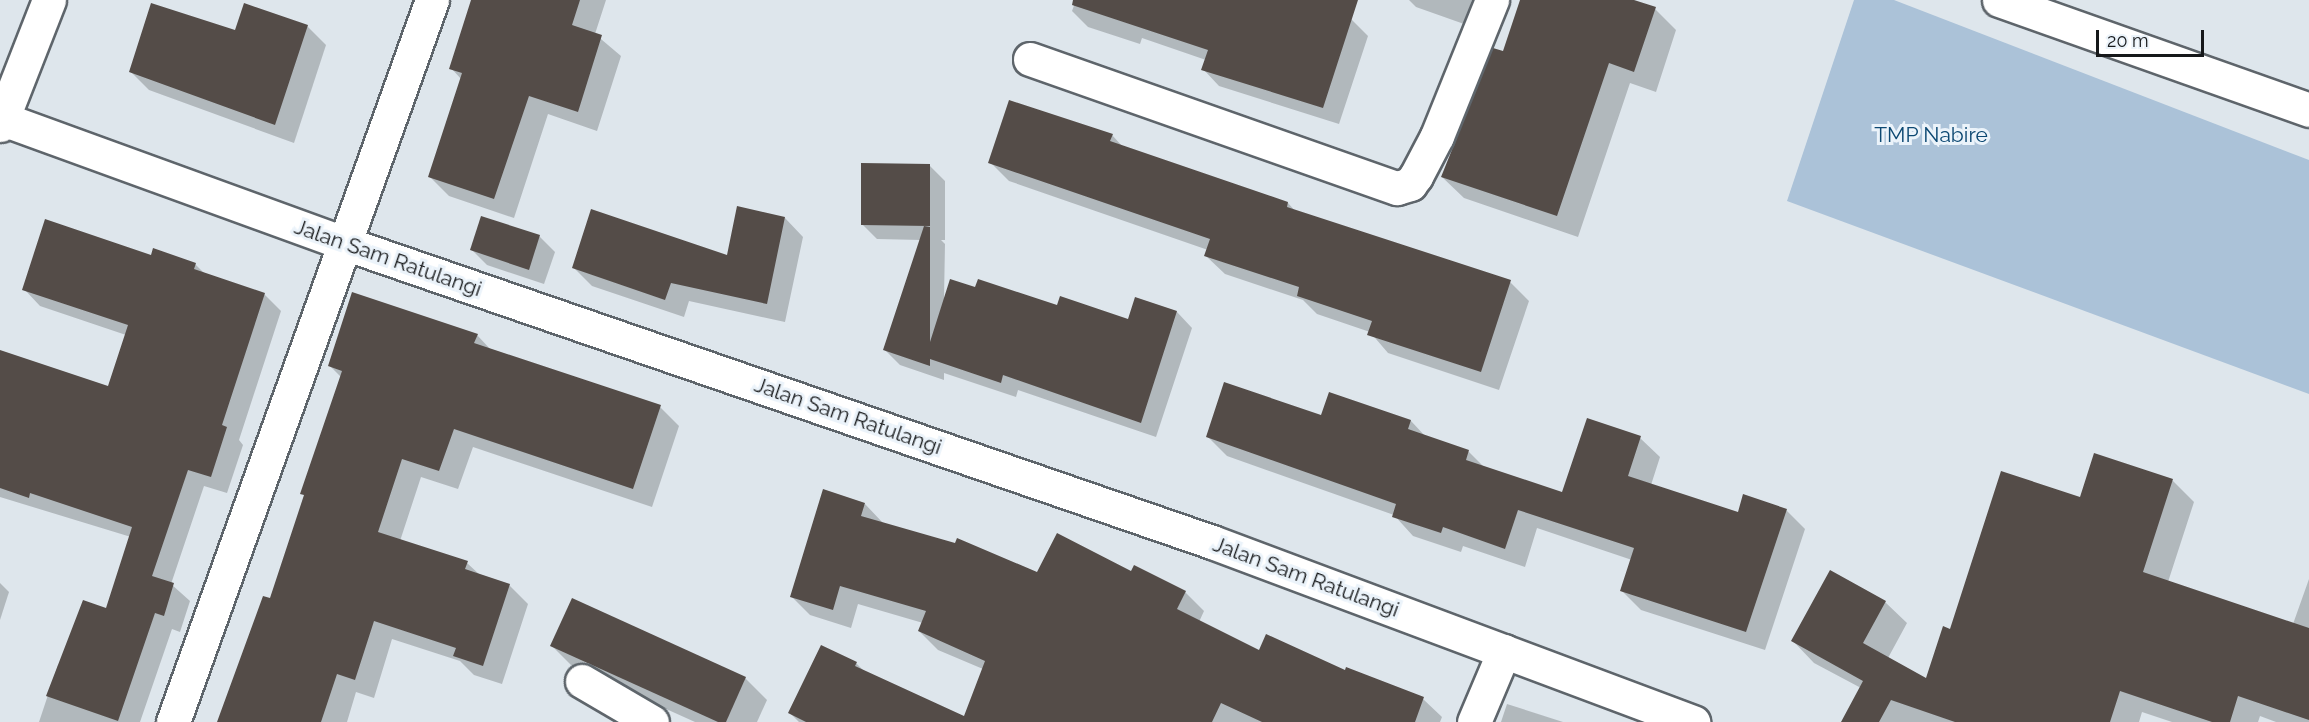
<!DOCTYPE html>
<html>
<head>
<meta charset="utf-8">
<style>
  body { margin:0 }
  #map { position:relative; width:2309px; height:722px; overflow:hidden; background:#dee6ec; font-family:Raleway,sans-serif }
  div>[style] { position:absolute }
  .green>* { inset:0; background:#abc2d8 }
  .shadow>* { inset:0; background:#0003 }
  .building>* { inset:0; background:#544c48 }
  .roads { filter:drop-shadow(2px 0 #5e656b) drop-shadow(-2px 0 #5e656b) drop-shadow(0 2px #5e656b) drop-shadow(0 -2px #5e656b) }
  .minor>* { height:33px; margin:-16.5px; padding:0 16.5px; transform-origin:16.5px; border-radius:16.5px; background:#fff }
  span { translate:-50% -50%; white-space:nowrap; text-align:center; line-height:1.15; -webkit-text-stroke:6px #ebf3fa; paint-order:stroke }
  .park-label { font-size:21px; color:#0c4872 }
  .street-label { font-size:21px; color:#16181a }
  .scale { position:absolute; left:2096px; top:30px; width:108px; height:27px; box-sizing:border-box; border:3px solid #16181a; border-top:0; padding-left:8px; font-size:18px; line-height:21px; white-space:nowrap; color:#16181a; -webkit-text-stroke:4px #ebf3fa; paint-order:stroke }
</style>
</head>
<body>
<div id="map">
  <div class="green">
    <i style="clip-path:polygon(1854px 0,1894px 0,2309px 160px,2309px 394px,1787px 201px)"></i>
  </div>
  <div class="shadow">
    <i style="clip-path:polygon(473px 0,606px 0,595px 34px,621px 56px,597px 131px,548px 114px,514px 218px,449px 196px,430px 177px,462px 80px,451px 68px)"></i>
    <i style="clip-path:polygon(1076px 0,1310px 0,1351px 19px,1368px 36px,1339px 124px,1219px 86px,1203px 69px,1206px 60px,1142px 38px,1140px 44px,1088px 27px,1072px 11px)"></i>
    <i style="clip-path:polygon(1409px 0,1472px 0,1464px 24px,1416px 7px)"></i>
    <i style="clip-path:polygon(1522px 0,1629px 0,1655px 9px,1676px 30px,1656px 92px,1630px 83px,1578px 237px,1464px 198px,1442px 177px,1504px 53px)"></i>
    <i style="clip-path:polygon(307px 26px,326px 45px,294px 143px,149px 90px,130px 71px,236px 32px)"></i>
    <i style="clip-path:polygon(1112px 135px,1123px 147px,1288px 203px,1296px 212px,1510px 282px,1529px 301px,1499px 390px,1388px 353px,1370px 332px,1317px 314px,1303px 300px,1225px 274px,1206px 256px,1208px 250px,1009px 181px,990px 162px)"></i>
    <i style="clip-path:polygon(930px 166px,945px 181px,945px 240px,941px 240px,945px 244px,944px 299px,976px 289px,1129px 321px,1136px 299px,1177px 312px,1192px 328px,1156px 437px,1018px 390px,1016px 397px,944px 373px,944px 380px,900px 365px,885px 350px,921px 240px,877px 239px,862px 224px)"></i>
    <i style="clip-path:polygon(785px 218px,803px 237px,785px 322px,689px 301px,684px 317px,592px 286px,574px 268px,728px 256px)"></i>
    <i style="clip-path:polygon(539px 236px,555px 252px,544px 284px,487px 265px,472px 250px)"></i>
    <i style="clip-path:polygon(152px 257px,195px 264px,205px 274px,264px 294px,281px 311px,239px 440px,243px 445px,227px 493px,204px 486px,171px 584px,190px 601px,180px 632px,172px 629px,140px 722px,39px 722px,58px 665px,62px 666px,107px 610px,131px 537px,0 497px,0 351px,109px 388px,126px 335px,40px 306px,24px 289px)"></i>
    <i style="clip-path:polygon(477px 335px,492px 351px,660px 407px,679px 426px,652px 507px,473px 447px,458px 489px,421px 477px,400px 541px,467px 563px,480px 575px,509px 585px,528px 604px,502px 684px,474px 675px,460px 661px,392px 639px,374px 698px,356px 692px,347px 722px,219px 722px,271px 600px,342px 378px,330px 366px)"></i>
    <i style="clip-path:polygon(1322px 416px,1411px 421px,1426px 437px,1468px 451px,1484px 467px,1563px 493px,1640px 438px,1660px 457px,1651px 485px,1739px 514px,1786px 510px,1805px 529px,1765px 650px,1641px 610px,1621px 590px,1632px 560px,1537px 528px,1525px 567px,1463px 546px,1461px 552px,1413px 536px,1394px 515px,1227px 456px,1208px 437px)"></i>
    <i style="clip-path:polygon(2095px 455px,2173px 481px,2194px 502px,2168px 582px,2293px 624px,2309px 579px,2309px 722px,2276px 722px,2260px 716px,2258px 722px,2172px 722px,2142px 712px,2139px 722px,1842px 722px,1861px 688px,1814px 663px,1793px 641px,1885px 602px,1907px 623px,1888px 658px,1927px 680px,1951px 631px,2081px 499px)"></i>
    <i style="clip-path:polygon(865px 504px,883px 523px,1038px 574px,1132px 573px,1185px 592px,1204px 611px,1199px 622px,1259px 652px,1346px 672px,1423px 699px,1442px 717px,1440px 722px,799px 722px,790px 713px,856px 663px,866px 673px,965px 718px,983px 669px,938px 650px,919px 631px,923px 623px,858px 604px,851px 628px,810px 615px,792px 597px)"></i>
    <i style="clip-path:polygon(0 583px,9px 592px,0 620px)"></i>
    <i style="clip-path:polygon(552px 646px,745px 678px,767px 700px,757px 722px,695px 722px,573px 667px)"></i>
    <i style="clip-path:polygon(1507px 704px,1563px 722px,1501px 722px)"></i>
  </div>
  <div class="building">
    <i style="clip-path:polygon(471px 0,580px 0,572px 25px,602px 35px,578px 112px,529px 96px,494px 199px,428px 177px,462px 73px,449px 69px)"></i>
    <i style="clip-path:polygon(1073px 0,1358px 0,1323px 108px,1201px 70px,1208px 50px,1072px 5px)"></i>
    <i style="clip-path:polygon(1520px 0,1634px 0,1656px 7px,1634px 72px,1609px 63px,1557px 216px,1441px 177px,1493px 48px,1503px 51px)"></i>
    <i style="clip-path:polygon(151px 3px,235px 30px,244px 3px,308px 25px,275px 125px,129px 72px)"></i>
    <i style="clip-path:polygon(1009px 100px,1113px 134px,1110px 141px,1288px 202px,1287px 207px,1511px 280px,1481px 372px,1367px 335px,1372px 321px,1297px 296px,1299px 287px,1204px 256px,1210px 239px,988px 163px)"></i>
    <i style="clip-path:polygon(861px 163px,930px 164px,930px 226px,861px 225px)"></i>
    <i style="clip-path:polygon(737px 206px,785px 217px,767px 304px,671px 283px,665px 300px,572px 268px,591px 209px,727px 255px)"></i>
    <i style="clip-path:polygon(481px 216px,540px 235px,529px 270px,470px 250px)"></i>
    <i style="clip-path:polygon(45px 219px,151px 255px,153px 248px,196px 263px,194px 269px,265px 293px,222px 425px,227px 427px,211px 477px,188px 470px,152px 576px,174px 583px,164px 616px,155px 613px,118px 721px,46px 696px,83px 600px,106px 608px,132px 527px,30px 493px,29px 498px,0 488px,0 350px,108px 386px,128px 325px,22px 290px)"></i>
    <i style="clip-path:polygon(924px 226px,930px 227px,930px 342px,950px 279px,975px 287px,978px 279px,1057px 305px,1060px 296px,1128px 319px,1135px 297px,1177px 311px,1141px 423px,1003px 375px,1001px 383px,930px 359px,930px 366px,883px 350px)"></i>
    <i style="clip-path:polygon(352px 292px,478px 334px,474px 343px,661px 405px,633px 489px,454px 429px,439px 471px,402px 459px,378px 532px,468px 561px,465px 569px,510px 584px,483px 666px,453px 656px,456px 648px,374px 621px,355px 680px,337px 674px,321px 722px,217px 722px,263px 596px,270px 598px,304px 495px,300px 494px,342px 371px,328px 366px)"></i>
    <i style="clip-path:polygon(1224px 382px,1321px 415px,1329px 392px,1411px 420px,1408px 429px,1469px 450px,1466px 460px,1562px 492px,1587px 418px,1641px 436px,1628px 476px,1738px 512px,1743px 494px,1787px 509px,1746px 632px,1620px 591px,1634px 548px,1518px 510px,1505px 549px,1443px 527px,1441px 533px,1392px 517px,1396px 504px,1206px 437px)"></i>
    <i style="clip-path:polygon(2094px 453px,2173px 479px,2143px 572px,2309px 628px,2309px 720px,2238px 696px,2230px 722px,2212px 722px,2120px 691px,2110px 722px,1955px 722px,1891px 700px,1879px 722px,1841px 722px,1863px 681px,1791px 641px,1830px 570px,1886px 601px,1863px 643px,1926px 678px,1943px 626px,1950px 629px,2001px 471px,2080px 497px)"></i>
    <i style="clip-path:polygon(823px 489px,865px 503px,861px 516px,955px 543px,957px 538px,1037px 572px,1057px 533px,1131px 571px,1134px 565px,1186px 591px,1177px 609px,1259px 650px,1266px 634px,1345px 670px,1346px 667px,1424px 697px,1415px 722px,1262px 722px,1221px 703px,1212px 722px,806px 722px,788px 713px,821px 645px,857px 662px,855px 666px,964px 716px,985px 661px,918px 631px,926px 611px,840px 586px,833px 610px,790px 597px)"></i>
    <i style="clip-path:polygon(572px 598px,746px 677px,726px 722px,718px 722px,550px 646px)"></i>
  </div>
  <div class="roads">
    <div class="minor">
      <i style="left:1999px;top:0;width:329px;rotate:19.5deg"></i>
      <i style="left:1030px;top:59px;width:389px;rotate:19.4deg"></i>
      <i style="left:1397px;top:188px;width:14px;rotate:-17deg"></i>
      <i style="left:1410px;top:184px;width:10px;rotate:-53deg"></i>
      <i style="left:1416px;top:176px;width:45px;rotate:-62.3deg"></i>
      <i style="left:1437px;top:136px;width:147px;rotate:-68deg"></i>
      <i style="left:0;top:118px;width:369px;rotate:20deg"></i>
      <i style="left:347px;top:244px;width:915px;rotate:19.01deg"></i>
      <i style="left:1212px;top:542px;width:514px;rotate:20.52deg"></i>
      <i style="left:0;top:125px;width:134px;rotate:-68.6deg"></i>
      <i style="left:582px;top:681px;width:81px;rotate:30.4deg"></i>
      <i style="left:173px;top:722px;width:767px;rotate:-70.27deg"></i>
      <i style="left:1474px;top:722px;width:77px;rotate:-67.1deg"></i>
    </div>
  </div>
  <div class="park-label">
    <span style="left:1931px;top:135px">TMP Nabire</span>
  </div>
  <div class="street-label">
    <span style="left:388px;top:258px;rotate:19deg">Jalan Sam Ratulangi</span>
    <span style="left:848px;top:416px;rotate:19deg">Jalan Sam Ratulangi</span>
    <span style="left:1306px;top:577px;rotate:20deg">Jalan Sam Ratulangi</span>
  </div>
  <div class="scale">20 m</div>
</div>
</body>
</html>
